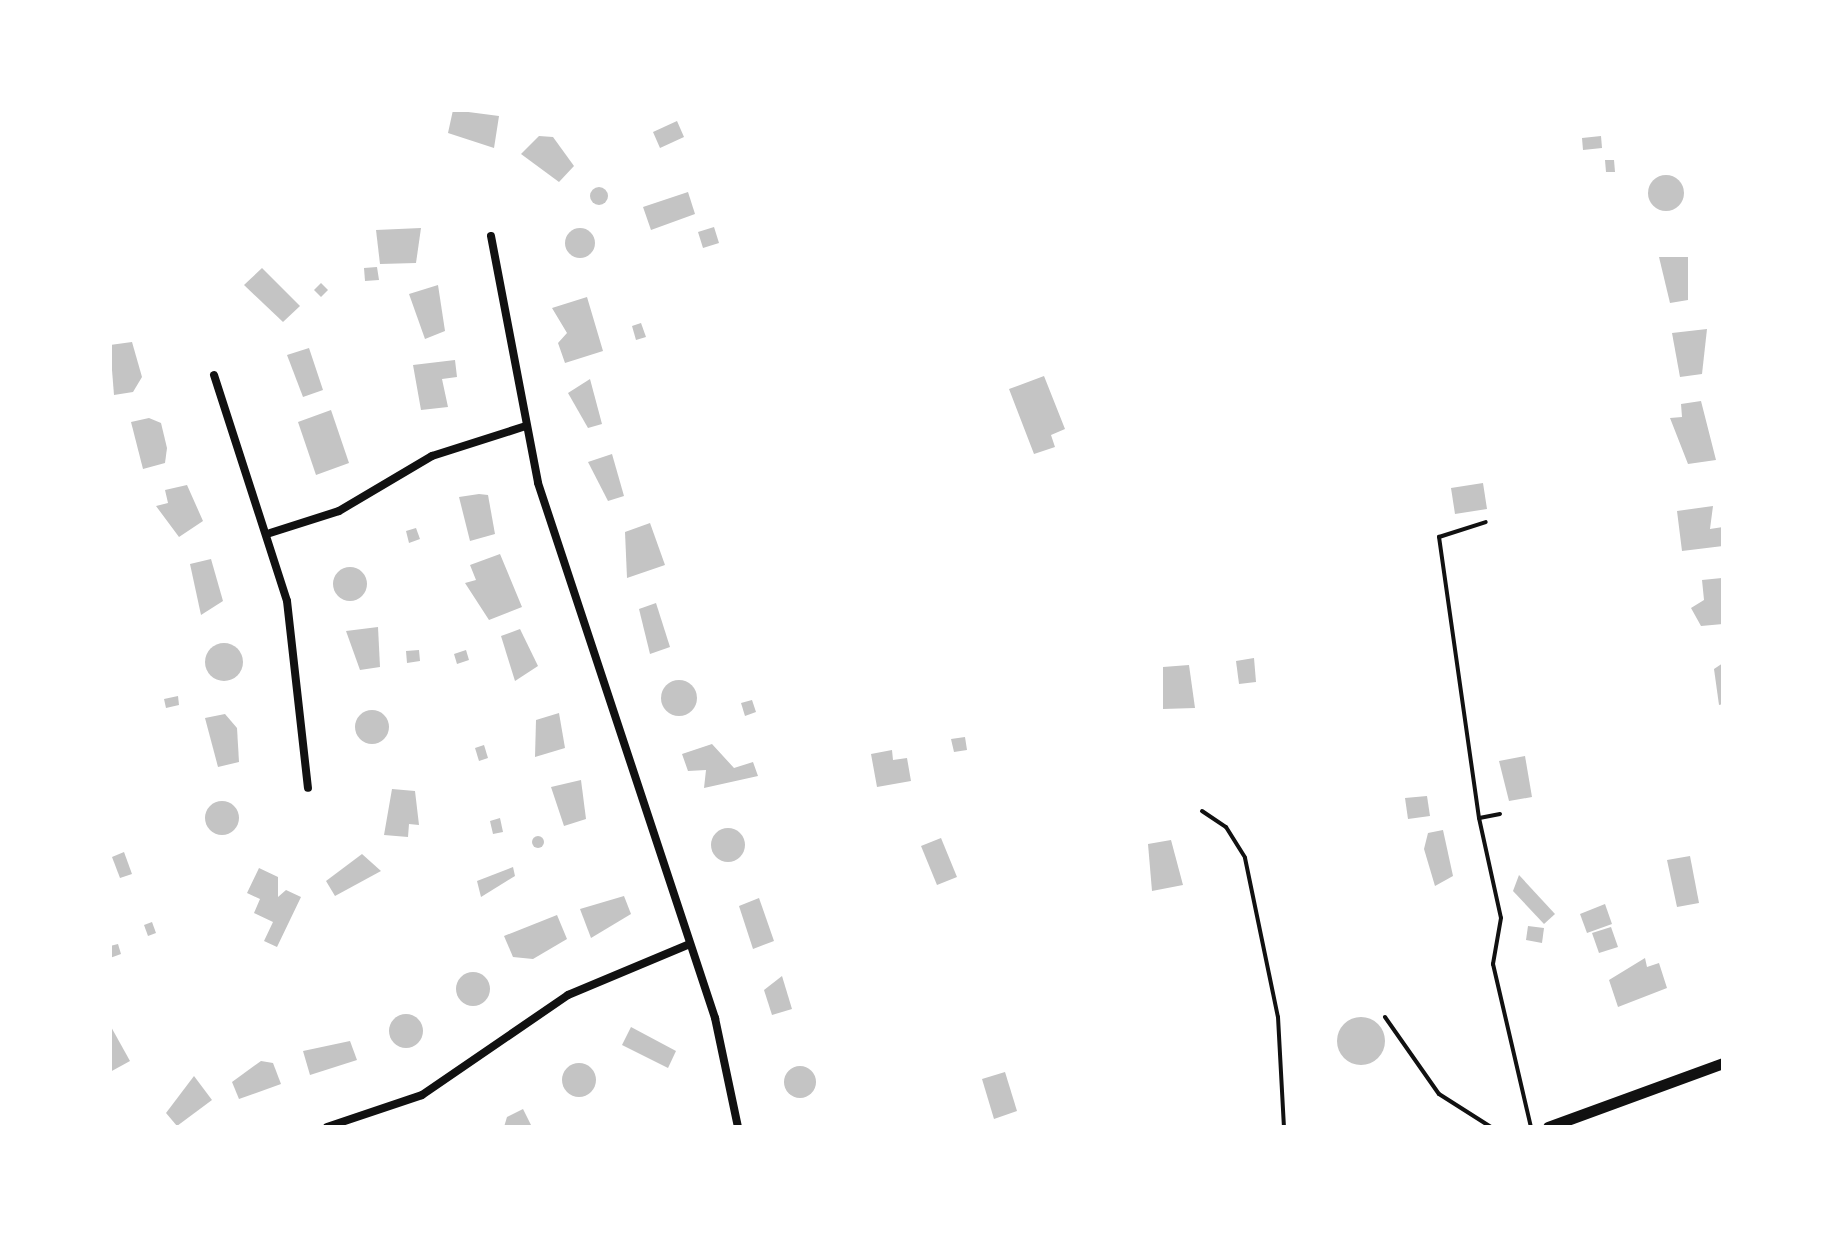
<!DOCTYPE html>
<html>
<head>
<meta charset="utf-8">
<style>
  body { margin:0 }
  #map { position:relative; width:1833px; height:1237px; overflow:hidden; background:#fff; font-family:"Nunito Sans",sans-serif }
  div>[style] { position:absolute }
  .building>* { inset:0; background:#c4c4c4 }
  .round { border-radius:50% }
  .service>* { height:4px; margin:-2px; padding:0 2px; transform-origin:2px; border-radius:2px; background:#111 }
  .minor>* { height:8px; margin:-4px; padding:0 4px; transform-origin:4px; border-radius:4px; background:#111 }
  .secondary>* { height:11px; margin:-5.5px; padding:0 5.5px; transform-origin:5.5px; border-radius:5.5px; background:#111 }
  span { translate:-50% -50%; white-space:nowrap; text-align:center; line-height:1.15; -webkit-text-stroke:10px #fff; paint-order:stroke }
  .frame { position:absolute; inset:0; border:112px solid #fff; pointer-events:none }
</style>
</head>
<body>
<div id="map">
  <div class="building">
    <i style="clip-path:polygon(453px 110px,499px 116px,494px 148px,448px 133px)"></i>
    <i style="clip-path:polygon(677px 121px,684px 137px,660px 148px,653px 132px)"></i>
    <i style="clip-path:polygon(539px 136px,553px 137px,574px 166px,559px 182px,521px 154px)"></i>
    <i style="clip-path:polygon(1601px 136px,1602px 148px,1583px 150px,1582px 138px)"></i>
    <i style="clip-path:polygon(1605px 160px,1614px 160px,1615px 172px,1606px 172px)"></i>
    <i class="round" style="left:1648px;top:175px;width:36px;height:36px"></i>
    <i class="round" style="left:590px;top:187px;width:18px;height:18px"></i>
    <i style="clip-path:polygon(688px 192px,695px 214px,651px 230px,643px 207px)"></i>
    <i style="clip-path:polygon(714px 227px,719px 243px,703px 248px,698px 232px)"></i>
    <i class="round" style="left:565px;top:228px;width:30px;height:30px"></i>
    <i style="clip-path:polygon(421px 228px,416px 263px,380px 264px,376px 230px)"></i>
    <i style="clip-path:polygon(1659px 257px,1688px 257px,1688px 300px,1670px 303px)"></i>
    <i style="clip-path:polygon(377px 267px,379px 280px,365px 281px,364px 268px)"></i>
    <i style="clip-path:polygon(262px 268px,300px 306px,283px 322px,244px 285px)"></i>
    <i style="clip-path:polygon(321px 283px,328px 290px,321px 297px,314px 290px)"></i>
    <i style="clip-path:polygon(438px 285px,445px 331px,425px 339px,409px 294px)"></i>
    <i style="clip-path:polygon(587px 297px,603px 351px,565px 363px,558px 343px,567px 333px,552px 308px)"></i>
    <i style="clip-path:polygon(641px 323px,646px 337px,636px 340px,632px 326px)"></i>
    <i style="clip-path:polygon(1707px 329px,1702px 374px,1680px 377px,1672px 333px)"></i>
    <i style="clip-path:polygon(132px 342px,142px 377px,133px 392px,114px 395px,110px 345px)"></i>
    <i style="clip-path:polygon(309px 348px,323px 390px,303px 397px,287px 355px)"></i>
    <i style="clip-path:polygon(455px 360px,457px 377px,442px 379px,448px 407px,421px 410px,413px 365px)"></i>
    <i style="clip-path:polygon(1044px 376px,1065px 429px,1051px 435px,1055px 447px,1034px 454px,1009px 389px)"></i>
    <i style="clip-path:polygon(590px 379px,602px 424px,588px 428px,568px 393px)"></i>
    <i style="clip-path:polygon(1701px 401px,1716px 460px,1688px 464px,1670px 418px,1682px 417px,1681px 404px)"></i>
    <i style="clip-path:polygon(331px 410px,349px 463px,316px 475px,298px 422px)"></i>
    <i style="clip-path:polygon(149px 418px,161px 423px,167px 448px,165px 463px,143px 469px,131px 422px)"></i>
    <i style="clip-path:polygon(612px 454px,624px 496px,608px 501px,588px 462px)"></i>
    <i style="clip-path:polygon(1483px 483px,1487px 509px,1455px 514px,1451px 488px)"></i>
    <i style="clip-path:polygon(187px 485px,203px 521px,179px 537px,156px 506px,168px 503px,165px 490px)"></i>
    <i style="clip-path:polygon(479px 494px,488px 495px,495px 534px,470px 541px,459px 497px)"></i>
    <i style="clip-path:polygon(1713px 506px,1710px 529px,1723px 527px,1723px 546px,1682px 551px,1677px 511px)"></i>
    <i style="clip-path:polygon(650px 523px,665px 565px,627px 578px,625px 532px)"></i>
    <i style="clip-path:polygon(416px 528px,420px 539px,409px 543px,406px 531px)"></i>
    <i style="clip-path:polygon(500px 554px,522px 607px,489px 620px,465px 583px,476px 580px,470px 565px)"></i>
    <i style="clip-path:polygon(211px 559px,223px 601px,201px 615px,190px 564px)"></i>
    <i class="round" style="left:333px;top:567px;width:34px;height:34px"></i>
    <i style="clip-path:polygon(1722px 578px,1723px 624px,1701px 626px,1691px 608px,1704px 600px,1702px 580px)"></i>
    <i style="clip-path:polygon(656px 603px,670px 647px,650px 654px,639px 609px)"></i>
    <i style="clip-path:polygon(378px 627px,380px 667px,360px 670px,346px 631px)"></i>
    <i style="clip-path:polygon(520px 629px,538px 666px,515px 681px,501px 636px)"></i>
    <i class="round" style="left:205px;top:643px;width:38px;height:38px"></i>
    <i style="clip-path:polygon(419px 650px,420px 661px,407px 663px,406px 651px)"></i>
    <i style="clip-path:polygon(466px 650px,469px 660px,457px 664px,454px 654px)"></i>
    <i style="clip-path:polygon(1254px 658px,1256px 682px,1239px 684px,1236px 661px)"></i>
    <i style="clip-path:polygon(1723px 663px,1723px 704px,1719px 705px,1714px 669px)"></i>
    <i style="clip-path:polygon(1189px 665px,1195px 708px,1163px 709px,1163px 667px)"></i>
    <i class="round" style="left:661px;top:680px;width:36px;height:36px"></i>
    <i style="clip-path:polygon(178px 696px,179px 705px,166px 708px,164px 699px)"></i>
    <i style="clip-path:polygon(752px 700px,756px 712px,745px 716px,741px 703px)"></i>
    <i class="round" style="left:355px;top:710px;width:34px;height:34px"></i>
    <i style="clip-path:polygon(559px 713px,565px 748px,535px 757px,536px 720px)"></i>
    <i style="clip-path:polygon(225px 714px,237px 728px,239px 762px,218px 767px,205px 718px)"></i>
    <i style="clip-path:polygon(965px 737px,967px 750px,954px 752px,951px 739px)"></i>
    <i style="clip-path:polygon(712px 744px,734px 768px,753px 762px,758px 776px,704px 788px,706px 770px,688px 771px,682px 754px)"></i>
    <i style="clip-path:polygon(484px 745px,488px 758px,479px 761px,475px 748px)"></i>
    <i style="clip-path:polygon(892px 750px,893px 760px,907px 758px,911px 781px,877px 787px,871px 754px)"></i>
    <i style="clip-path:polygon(1525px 756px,1532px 797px,1509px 801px,1499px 761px)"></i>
    <i style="clip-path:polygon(581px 780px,586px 819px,564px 826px,551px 787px)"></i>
    <i style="clip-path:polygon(392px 789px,415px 791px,419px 825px,409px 824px,408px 837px,384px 835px)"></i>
    <i style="clip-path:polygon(1427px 796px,1430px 816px,1408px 819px,1405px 798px)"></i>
    <i class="round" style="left:205px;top:801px;width:34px;height:34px"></i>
    <i style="clip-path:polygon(500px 818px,503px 832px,493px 834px,490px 821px)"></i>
    <i class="round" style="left:711px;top:828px;width:34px;height:34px"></i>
    <i style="clip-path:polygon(1443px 830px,1453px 876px,1435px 886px,1424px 849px,1428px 833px)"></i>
    <i class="round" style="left:532px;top:836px;width:12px;height:12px"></i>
    <i style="clip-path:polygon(941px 838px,957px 877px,937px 885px,921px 846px)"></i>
    <i style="clip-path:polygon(1171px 840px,1183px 885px,1152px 891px,1148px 844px)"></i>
    <i style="clip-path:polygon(124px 852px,132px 874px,120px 878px,112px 857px)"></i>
    <i style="clip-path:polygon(362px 854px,381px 871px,335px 896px,326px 881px)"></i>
    <i style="clip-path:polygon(1690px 856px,1699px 903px,1677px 907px,1667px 860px)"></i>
    <i style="clip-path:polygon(513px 867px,515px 876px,481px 897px,477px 881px)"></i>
    <i style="clip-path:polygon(259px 868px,278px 877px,278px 897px,286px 890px,301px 897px,277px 947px,264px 941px,273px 922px,254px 913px,260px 899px,247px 893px)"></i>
    <i style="clip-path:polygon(1519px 875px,1555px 914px,1544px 924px,1513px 891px)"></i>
    <i style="clip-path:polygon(624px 896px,631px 914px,591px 938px,580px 909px)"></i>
    <i style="clip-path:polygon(759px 898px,774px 941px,753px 949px,739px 906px)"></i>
    <i style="clip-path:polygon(1605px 904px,1612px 924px,1587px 933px,1580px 914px)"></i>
    <i style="clip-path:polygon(557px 915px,567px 939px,533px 959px,513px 957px,504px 936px)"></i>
    <i style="clip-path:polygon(152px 922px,156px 933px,148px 936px,144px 925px)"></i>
    <i style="clip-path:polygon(1528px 926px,1544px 928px,1542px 943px,1526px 940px)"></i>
    <i style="clip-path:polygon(1611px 927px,1618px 947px,1599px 953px,1592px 933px)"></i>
    <i style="clip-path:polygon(118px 944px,121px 954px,110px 958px,110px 946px)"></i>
    <i style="clip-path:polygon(1645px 958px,1647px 967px,1659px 963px,1667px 988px,1618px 1007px,1609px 980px)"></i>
    <i class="round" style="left:456px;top:972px;width:34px;height:34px"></i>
    <i style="clip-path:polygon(782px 976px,792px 1009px,772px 1015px,764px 990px)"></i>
    <i class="round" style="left:389px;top:1014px;width:34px;height:34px"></i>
    <i class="round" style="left:1337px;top:1017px;width:48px;height:48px"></i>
    <i style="clip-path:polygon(110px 1025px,130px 1061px,110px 1072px)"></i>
    <i style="clip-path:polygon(631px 1027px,676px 1051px,668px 1068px,622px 1045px)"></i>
    <i style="clip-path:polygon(350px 1041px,357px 1060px,310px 1075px,303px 1051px)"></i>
    <i style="clip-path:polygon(261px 1061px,273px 1063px,281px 1084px,239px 1099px,232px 1082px)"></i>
    <i class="round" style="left:562px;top:1063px;width:34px;height:34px"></i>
    <i class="round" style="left:784px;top:1066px;width:32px;height:32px"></i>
    <i style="clip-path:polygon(1005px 1072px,1017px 1111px,994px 1119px,982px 1079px)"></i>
    <i style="clip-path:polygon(194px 1076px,212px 1100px,177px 1126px,166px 1113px)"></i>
    <i style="clip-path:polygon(523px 1109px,532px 1127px,504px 1127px,507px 1117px)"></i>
  </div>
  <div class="service">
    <i style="left:1202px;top:811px;width:29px;rotate:34deg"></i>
    <i style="left:1226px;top:827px;width:36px;rotate:58deg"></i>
    <i style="left:1245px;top:858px;width:162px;rotate:78.3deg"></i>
    <i style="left:1278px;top:1017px;width:110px;rotate:86.9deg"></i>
    <i style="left:1500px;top:814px;width:21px;rotate:169deg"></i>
    <i style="left:1479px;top:818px;width:102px;rotate:77.6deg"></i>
    <i style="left:1501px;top:918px;width:47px;rotate:99.9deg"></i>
    <i style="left:1493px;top:964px;width:167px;rotate:76.9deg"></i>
    <i style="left:1479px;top:818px;width:284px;rotate:-98.1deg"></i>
    <i style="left:1439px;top:537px;width:49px;rotate:-17.7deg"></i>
    <i style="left:1385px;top:1017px;width:94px;rotate:55deg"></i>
    <i style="left:1439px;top:1094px;width:62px;rotate:32.4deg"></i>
  </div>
  <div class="minor">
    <i style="left:491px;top:236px;width:251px;rotate:79.2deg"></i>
    <i style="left:538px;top:483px;width:564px;rotate:71.69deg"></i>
    <i style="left:715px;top:1018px;width:111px;rotate:78.1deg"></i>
    <i style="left:214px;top:375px;width:237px;rotate:72.1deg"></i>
    <i style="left:287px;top:601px;width:188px;rotate:83.6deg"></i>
    <i style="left:270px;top:533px;width:72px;rotate:-17.7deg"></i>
    <i style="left:339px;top:511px;width:108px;rotate:-30.6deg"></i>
    <i style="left:432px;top:456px;width:96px;rotate:-17.7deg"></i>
    <i style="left:327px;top:1127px;width:100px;rotate:-18.6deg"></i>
    <i style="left:422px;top:1095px;width:177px;rotate:-34.4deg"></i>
    <i style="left:568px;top:995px;width:132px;rotate:-22.7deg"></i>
  </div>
  <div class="secondary">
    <i style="left:1548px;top:1127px;width:186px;rotate:-20.1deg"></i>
  </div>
  <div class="frame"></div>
</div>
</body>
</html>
